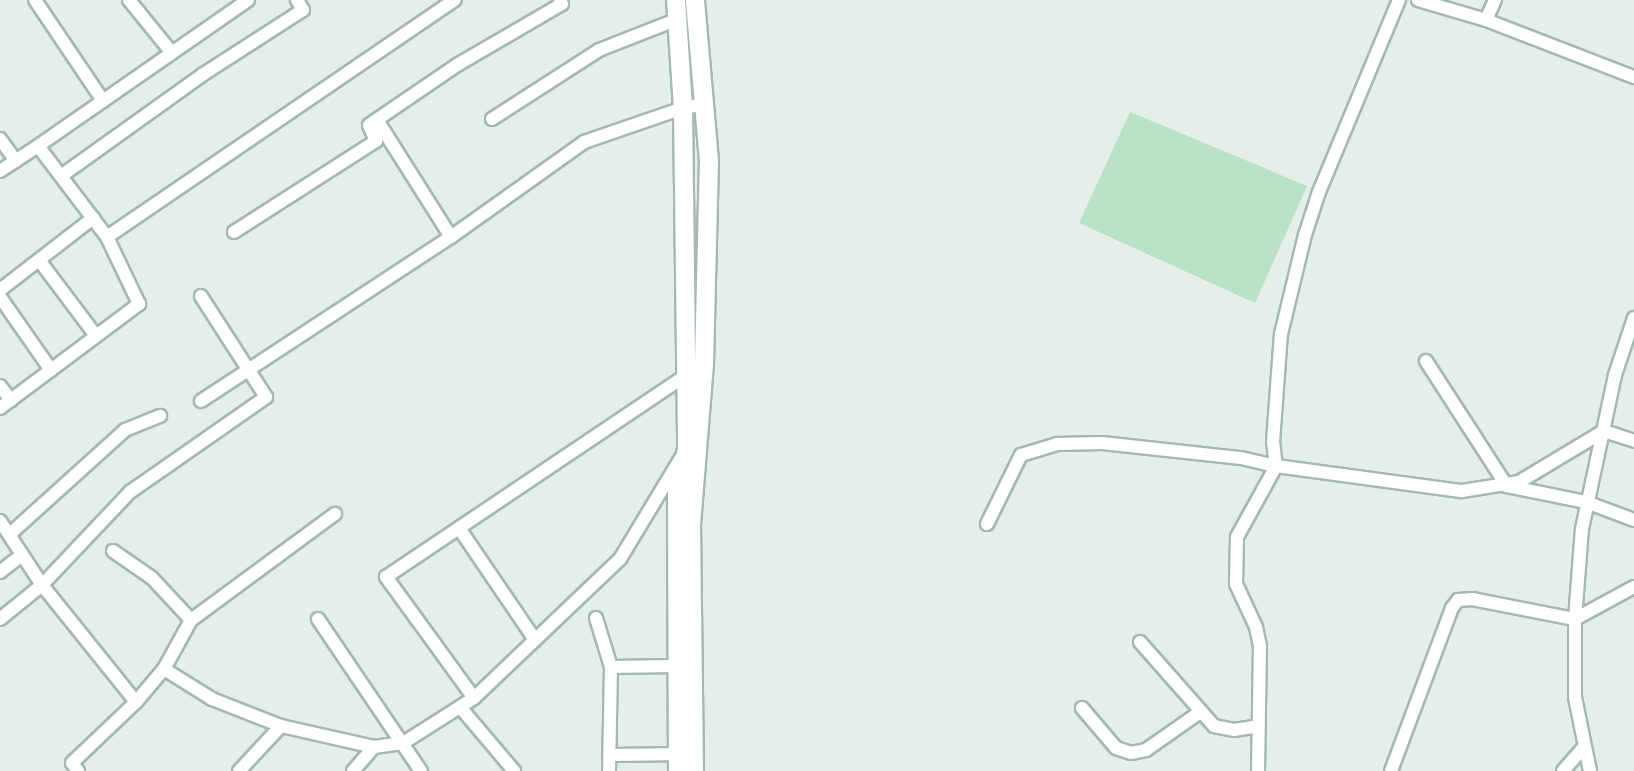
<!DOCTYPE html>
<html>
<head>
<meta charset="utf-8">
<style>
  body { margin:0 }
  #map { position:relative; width:1634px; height:771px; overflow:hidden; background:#e4efea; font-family:"Source Sans 3",sans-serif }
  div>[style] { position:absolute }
  .green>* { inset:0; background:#bae2c7 }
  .roads { filter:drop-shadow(2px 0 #a5b8b2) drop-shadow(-2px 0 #a5b8b2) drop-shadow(0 2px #a5b8b2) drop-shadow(0 -2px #a5b8b2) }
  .street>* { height:12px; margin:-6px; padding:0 6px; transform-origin:6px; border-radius:6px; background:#fff }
  .secondary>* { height:18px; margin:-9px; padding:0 9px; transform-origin:9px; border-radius:9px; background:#fff }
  span { translate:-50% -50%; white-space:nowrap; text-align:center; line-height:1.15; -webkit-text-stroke:5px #f5fbf8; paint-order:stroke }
</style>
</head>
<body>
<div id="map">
  <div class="green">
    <i style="clip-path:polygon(1130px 112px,1307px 186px,1255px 303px,1079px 223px)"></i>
  </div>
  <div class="roads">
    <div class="street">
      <i style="left:35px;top:0;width:122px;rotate:56deg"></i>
      <i style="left:129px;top:0;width:68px;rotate:50.9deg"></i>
      <i style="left:248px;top:0;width:256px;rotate:145.2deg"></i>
      <i style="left:38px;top:146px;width:114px;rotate:52.8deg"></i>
      <i style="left:107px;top:237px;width:421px;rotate:-34.3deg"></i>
      <i style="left:1418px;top:0;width:71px;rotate:16.4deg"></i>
      <i style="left:1486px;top:20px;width:159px;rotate:21.1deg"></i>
      <i style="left:1486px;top:20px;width:22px;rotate:-66deg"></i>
      <i style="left:492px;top:119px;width:127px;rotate:-32.8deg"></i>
      <i style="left:599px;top:50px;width:85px;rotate:-21.4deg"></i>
      <i style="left:377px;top:120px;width:138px;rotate:57.7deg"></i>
      <i style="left:0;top:139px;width:27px;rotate:54deg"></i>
      <i style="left:0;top:171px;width:45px;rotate:-33.3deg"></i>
      <i style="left:61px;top:176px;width:173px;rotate:-35.6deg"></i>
      <i style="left:202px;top:75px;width:120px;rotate:-32.8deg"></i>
      <i style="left:303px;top:10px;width:12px;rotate:-121deg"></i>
      <i style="left:234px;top:232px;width:169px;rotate:-32.7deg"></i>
      <i style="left:376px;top:141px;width:17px;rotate:-114deg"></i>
      <i style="left:369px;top:125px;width:107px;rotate:-34.3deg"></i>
      <i style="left:457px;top:65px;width:121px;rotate:-30.2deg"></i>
      <i style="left:562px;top:4px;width:4px;rotate:-117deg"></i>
      <i style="left:39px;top:260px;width:95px;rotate:53.1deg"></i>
      <i style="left:0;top:290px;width:118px;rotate:-37.7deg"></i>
      <i style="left:0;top:297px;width:89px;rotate:55.1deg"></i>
      <i style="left:1426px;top:361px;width:149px;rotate:57.1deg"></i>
      <i style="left:1507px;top:486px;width:81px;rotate:11.4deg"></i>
      <i style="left:1586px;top:502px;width:51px;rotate:20.6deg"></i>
      <i style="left:0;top:386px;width:18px;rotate:52deg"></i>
      <i style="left:201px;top:401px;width:299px;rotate:-33.3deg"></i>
      <i style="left:451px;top:237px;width:163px;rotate:-35.5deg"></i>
      <i style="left:584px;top:142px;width:105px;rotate:-19deg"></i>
      <i style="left:683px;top:108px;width:23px;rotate:-10deg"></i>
      <i style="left:0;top:408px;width:174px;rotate:-36.8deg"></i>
      <i style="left:139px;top:304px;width:74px;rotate:-115.5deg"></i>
      <i style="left:0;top:521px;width:77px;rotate:56.7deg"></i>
      <i style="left:42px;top:585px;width:150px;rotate:51.2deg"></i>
      <i style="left:136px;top:702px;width:88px;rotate:136.4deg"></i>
      <i style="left:72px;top:763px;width:10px;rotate:53deg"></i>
      <i style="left:987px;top:524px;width:77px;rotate:-63.8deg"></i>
      <i style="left:1021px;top:455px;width:38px;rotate:-17deg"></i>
      <i style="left:1057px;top:444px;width:45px;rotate:-1.3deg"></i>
      <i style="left:1102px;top:443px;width:140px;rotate:6.2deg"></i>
      <i style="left:1241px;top:458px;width:36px;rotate:13deg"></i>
      <i style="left:1276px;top:466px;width:188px;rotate:7.7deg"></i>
      <i style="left:1462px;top:491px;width:58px;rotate:-9deg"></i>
      <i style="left:1519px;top:482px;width:99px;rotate:-31deg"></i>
      <i style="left:1604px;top:431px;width:32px;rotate:18deg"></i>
      <i style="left:459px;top:528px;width:135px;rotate:55.8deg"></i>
      <i style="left:10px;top:534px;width:155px;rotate:-42.1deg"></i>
      <i style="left:125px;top:430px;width:38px;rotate:-22deg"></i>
      <i style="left:113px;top:551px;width:47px;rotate:34.7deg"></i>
      <i style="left:152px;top:578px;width:57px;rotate:47.1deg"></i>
      <i style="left:0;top:572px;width:28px;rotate:-38deg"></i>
      <i style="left:596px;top:618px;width:51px;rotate:73deg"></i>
      <i style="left:611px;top:667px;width:104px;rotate:91.1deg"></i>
      <i style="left:0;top:619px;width:54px;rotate:-39deg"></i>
      <i style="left:42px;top:585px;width:128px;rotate:-46.6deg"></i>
      <i style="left:130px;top:492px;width:166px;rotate:-34.9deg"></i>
      <i style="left:266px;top:397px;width:120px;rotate:-122.8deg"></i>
      <i style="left:318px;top:619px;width:184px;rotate:55.9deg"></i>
      <i style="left:1140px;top:642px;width:112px;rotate:48.6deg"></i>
      <i style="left:1214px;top:726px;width:20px;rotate:11deg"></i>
      <i style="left:1234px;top:730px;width:25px;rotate:-9deg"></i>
      <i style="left:611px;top:667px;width:65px;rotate:-0.9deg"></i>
      <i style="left:164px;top:669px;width:57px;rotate:32deg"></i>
      <i style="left:212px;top:699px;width:74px;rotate:21.4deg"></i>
      <i style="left:281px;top:726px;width:95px;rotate:12.7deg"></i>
      <i style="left:374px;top:747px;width:29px;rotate:-8deg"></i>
      <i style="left:403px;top:743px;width:84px;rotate:-32.4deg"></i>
      <i style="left:474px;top:698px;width:202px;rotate:-43.6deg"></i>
      <i style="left:620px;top:559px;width:118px;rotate:-58.9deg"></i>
      <i style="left:474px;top:698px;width:150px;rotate:-126deg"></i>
      <i style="left:386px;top:577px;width:367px;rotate:-33.9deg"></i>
      <i style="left:136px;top:702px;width:43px;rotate:-49.7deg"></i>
      <i style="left:164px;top:669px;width:56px;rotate:-61.1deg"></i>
      <i style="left:191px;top:620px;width:179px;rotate:-36.4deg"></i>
      <i style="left:460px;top:707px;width:84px;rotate:49.8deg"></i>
      <i style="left:1082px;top:708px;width:52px;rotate:49.6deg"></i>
      <i style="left:1116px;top:748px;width:16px;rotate:18deg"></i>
      <i style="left:1131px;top:753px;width:15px;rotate:-11deg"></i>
      <i style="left:1146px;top:750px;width:66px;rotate:-35.1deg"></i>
      <i style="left:611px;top:755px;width:75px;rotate:-0.8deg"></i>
      <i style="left:239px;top:771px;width:62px;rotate:-47deg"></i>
      <i style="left:353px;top:771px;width:32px;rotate:-49deg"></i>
      <i style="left:1258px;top:771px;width:125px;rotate:-89.1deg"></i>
      <i style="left:1260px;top:646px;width:19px;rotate:-102deg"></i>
      <i style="left:1256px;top:627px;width:47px;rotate:-114.9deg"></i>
      <i style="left:1236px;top:584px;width:47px;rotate:-88.8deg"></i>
      <i style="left:1237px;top:537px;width:81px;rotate:-61.2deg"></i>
      <i style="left:1276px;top:466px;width:24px;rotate:-97deg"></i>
      <i style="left:1273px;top:442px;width:108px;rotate:-85.8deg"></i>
      <i style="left:1281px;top:334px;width:102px;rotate:-76.4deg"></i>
      <i style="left:1305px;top:235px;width:45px;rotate:-72deg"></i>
      <i style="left:1319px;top:192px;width:208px;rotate:-67.4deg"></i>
      <i style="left:1391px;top:771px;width:174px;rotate:-69.5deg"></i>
      <i style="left:1452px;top:608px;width:10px;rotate:-53deg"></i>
      <i style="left:1458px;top:600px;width:14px;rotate:-4deg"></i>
      <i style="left:1472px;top:599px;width:105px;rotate:11deg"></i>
      <i style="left:1575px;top:619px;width:67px;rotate:-28.5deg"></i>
      <i style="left:1563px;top:771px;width:30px;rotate:-49deg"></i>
      <i style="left:1590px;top:771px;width:76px;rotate:-101.5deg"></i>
      <i style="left:1575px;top:697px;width:78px;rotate:-90deg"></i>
      <i style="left:1575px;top:619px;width:90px;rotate:-85.6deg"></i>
      <i style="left:1582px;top:529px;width:157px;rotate:-77.9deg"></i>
      <i style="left:1615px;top:375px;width:60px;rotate:-71.6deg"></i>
    </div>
    <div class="secondary">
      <i style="left:676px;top:0;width:108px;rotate:86.3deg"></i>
      <i style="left:683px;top:108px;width:341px;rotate:89.3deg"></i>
      <i style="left:687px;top:449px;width:44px;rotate:103.1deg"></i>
      <i style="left:677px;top:492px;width:279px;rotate:89.8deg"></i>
      <i style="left:694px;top:771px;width:246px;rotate:-90.7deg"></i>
      <i style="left:691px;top:525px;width:162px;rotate:-85.4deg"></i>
      <i style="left:704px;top:364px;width:203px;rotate:-88.6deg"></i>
      <i style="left:709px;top:161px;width:162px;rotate:-95deg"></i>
    </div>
  </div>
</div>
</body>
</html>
